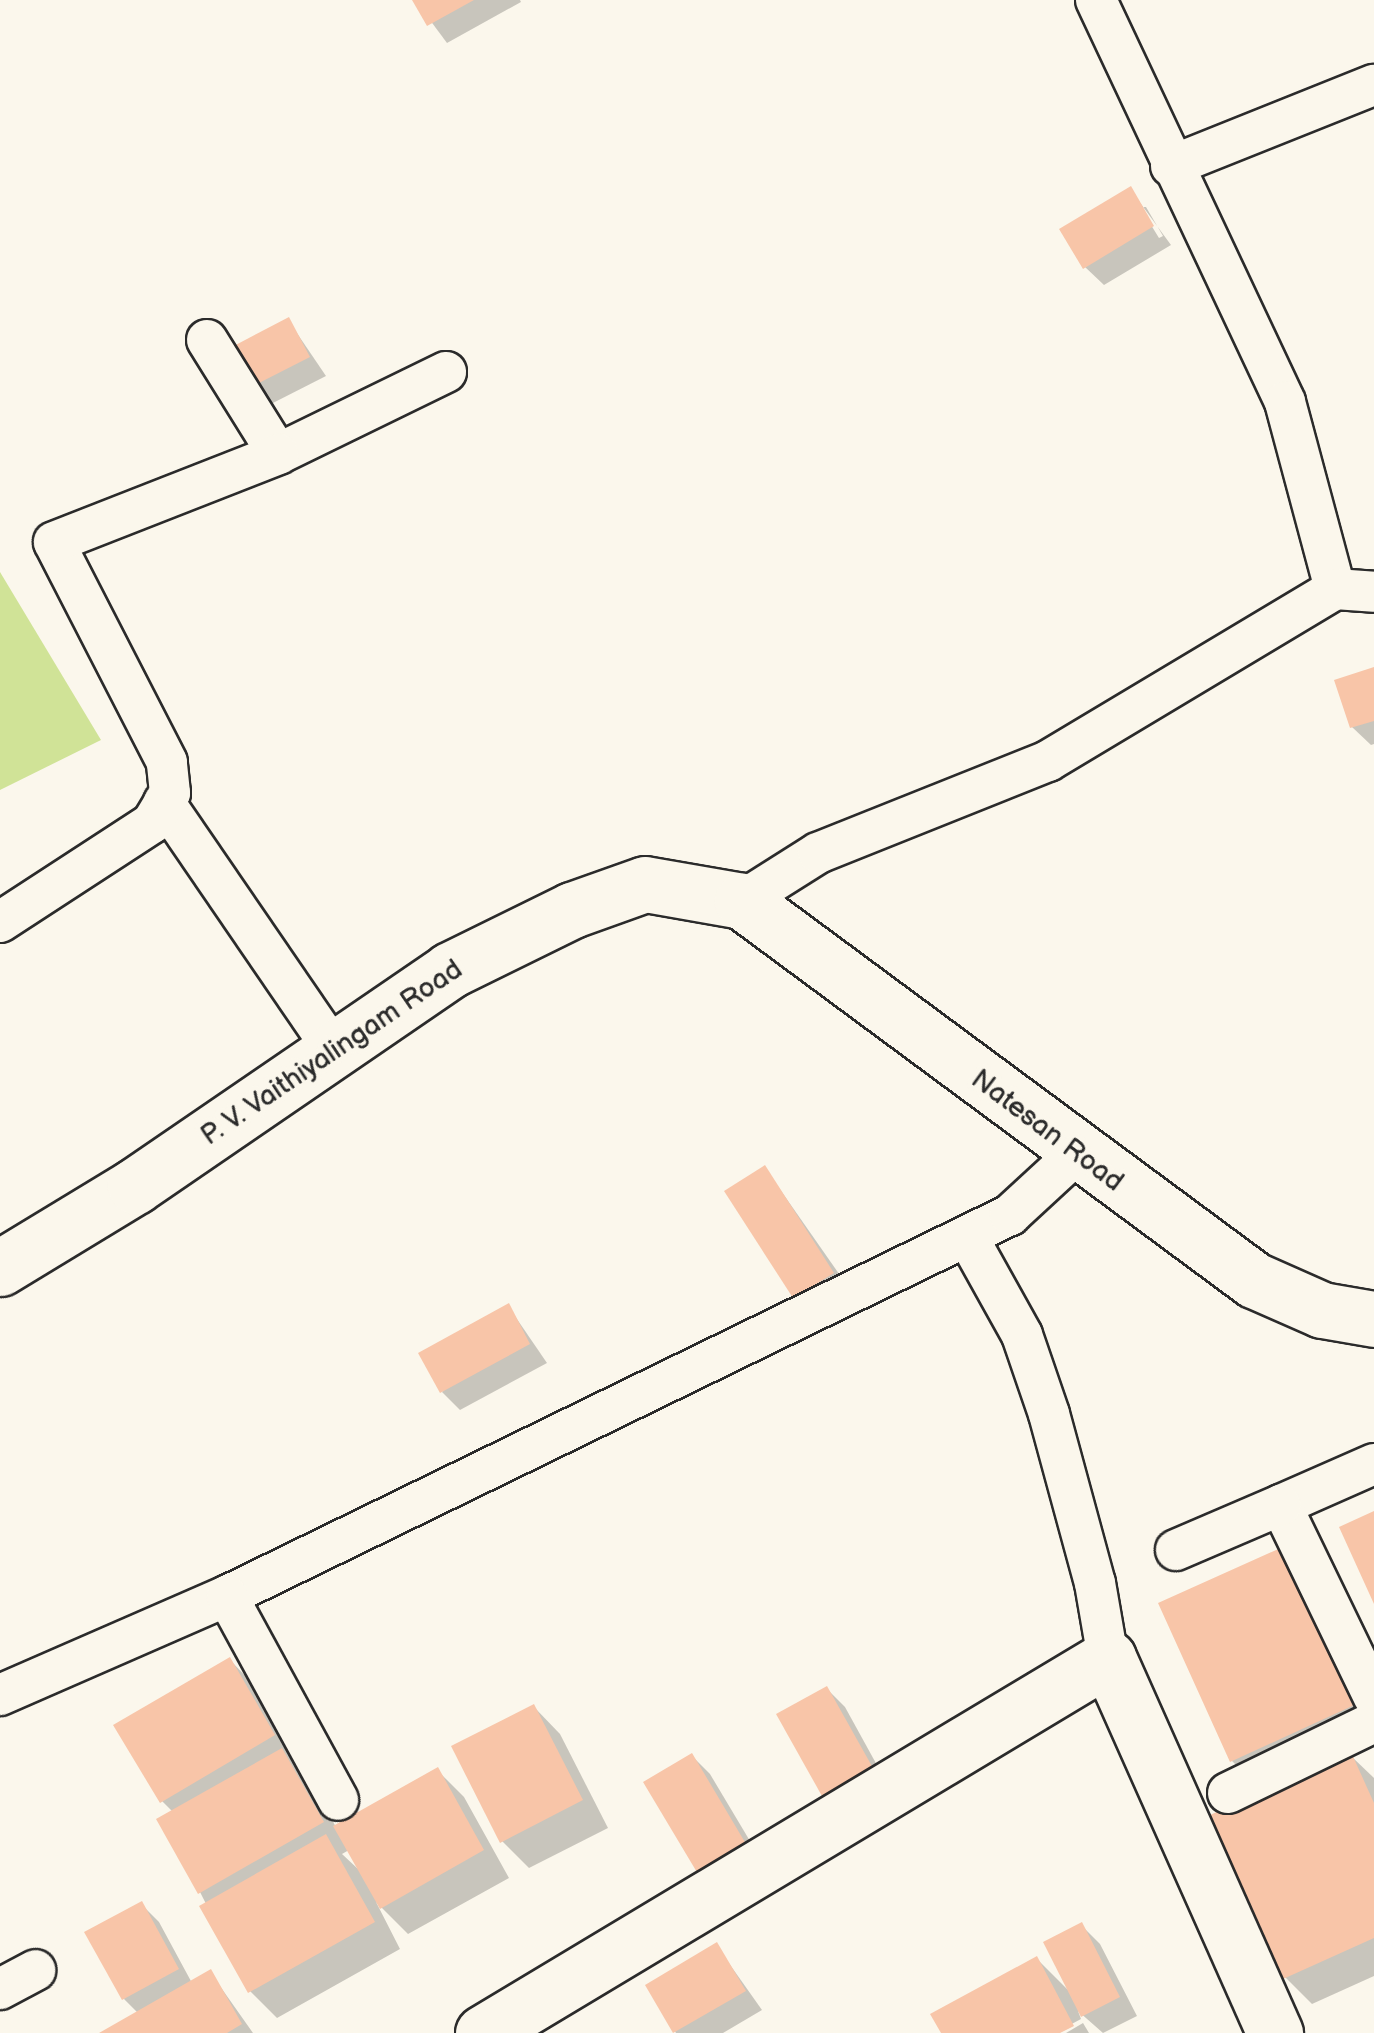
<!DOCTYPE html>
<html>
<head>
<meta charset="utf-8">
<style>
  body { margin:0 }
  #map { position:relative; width:1374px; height:2033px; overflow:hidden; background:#fbf7ec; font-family:"Balsamiq Sans",sans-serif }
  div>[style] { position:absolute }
  .green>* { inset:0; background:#d0e397 }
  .shadow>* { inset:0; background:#0003 }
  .building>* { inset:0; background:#f8c5a8 }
  .roads { filter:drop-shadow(2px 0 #2b2b2b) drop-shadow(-2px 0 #2b2b2b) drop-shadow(0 2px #2b2b2b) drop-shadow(0 -2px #2b2b2b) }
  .street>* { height:40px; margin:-20px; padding:0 20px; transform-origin:20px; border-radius:20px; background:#fbf7ec }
  .secondary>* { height:55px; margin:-27.5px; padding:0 27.5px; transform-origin:27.5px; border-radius:27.5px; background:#fbf7ec }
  span { translate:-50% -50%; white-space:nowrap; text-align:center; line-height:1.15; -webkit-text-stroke:10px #fbf7ec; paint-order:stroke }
  .street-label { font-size:28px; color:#2b2b2b }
</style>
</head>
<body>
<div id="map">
  <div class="green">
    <i style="clip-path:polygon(0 572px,101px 740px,0 790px)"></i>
  </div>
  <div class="shadow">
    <i style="clip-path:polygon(415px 0,520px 0,521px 2px,447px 43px)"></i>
    <i style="clip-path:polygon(evenodd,1130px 189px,1171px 245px,1104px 285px,1085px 267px,1130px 189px,1140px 207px,1146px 207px,1163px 236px,1159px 238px,1140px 207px)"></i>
    <i style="clip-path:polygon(288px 320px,326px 376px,269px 405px,251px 387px)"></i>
    <i style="clip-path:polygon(1374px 670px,1374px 744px,1371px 745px,1352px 727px)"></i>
    <i style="clip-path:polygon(765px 1168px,851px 1291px,813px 1315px,728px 1191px)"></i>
    <i style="clip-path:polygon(508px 1306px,547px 1363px,460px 1410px,442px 1392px)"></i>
    <i style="clip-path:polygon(1293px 1545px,1374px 1697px,1259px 1787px,1232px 1761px)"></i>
    <i style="clip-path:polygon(evenodd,230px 1660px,256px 1687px,336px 1827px,437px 1770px,464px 1797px,509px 1878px,408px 1934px,376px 1902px,400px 1949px,277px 2018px,250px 1991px,200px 1892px,173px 1812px,162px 1801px,230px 1660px,349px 1850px,358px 1869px,342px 1854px,349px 1850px)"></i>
    <i style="clip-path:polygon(827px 1689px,845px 1707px,894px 1796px,847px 1822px)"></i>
    <i style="clip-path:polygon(534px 1707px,560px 1734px,608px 1828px,529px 1868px,502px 1841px)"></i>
    <i style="clip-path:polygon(1350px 1755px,1374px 1778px,1374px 1976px,1312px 2004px,1285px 1977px)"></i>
    <i style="clip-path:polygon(692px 1756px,710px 1774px,769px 1873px,724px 1900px)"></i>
    <i style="clip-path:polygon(141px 1904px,159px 1922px,192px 1983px,210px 1972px,253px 2033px,104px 2033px,138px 2013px,124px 1999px)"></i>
    <i style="clip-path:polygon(1082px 1926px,1100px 1944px,1137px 2016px,1103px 2033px,1078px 2011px,1081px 2019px,1055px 2033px,943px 2033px,1037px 1959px,1071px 1993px)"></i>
    <i style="clip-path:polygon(716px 1945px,762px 2010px,723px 2033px,676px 2033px,648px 1986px)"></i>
    <i style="clip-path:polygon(1083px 2023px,1089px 2033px,1066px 2033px)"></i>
  </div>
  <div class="building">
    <i style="clip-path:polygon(412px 0,474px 0,427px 26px)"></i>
    <i style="clip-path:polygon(1131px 186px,1154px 226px,1083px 269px,1059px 229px)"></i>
    <i style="clip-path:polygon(289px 317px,310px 357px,249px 388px,228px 349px)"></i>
    <i style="clip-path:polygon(1374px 667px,1374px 721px,1350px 728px,1334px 680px)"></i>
    <i style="clip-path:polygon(765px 1165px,834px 1273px,793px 1298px,724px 1191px)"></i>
    <i style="clip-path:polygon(509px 1303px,530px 1344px,440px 1393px,418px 1353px)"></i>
    <i style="clip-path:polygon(1374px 1511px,1374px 1604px,1339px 1527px)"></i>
    <i style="clip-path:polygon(1294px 1542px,1316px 1591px,1302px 1597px,1315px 1626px,1327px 1621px,1363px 1701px,1230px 1762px,1158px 1603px)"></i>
    <i style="clip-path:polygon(230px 1657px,275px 1735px,160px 1803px,113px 1725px)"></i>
    <i style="clip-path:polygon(827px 1686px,878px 1777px,827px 1805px,776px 1714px)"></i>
    <i style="clip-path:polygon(534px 1704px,583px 1800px,500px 1843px,451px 1746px)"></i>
    <i style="clip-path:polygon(282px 1748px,324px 1822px,198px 1894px,156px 1819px)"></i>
    <i style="clip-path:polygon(1351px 1752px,1374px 1803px,1374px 1938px,1283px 1979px,1210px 1815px)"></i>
    <i style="clip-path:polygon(692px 1753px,752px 1854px,704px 1884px,643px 1782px)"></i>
    <i style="clip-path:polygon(438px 1767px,484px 1850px,380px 1909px,333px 1826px)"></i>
    <i style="clip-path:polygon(326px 1834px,375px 1922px,248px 1993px,199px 1906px)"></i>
    <i style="clip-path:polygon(142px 1901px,179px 1969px,122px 2000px,84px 1932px)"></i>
    <i style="clip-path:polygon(1082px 1922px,1120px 1997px,1081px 2017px,1043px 1942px)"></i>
    <i style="clip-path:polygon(717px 1942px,746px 1991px,673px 2033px,645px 1985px)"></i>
    <i style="clip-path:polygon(1037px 1956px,1074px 2026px,1060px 2033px,941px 2033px,930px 2014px)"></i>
    <i style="clip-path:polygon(211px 1969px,242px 2024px,227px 2033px,99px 2033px)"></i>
  </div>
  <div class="roads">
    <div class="street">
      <i style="left:1096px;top:0;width:444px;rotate:64.8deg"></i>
      <i style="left:1285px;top:402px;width:194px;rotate:75deg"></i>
      <i style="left:1171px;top:166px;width:219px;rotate:-21.8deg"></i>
      <i style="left:207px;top:340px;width:134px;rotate:58.1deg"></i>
      <i style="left:278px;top:454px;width:187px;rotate:-26deg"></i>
      <i style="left:164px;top:802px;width:301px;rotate:55.6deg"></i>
      <i style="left:742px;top:901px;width:90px;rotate:-32.3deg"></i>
      <i style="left:818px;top:853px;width:248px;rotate:-21.8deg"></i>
      <i style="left:1048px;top:761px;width:335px;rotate:-30.9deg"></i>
      <i style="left:1335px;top:589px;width:39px;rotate:4deg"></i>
      <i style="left:0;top:922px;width:181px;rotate:-33.1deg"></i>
      <i style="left:152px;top:823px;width:35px;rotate:-59deg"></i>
      <i style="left:170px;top:793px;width:31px;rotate:-96deg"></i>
      <i style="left:167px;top:762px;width:247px;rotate:-117.2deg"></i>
      <i style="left:54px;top:542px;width:241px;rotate:-21.4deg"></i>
      <i style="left:967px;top:1236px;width:113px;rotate:60.9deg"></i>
      <i style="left:1022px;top:1335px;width:83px;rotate:71.1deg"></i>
      <i style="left:1049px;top:1414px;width:175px;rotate:74.8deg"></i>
      <i style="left:1095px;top:1583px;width:76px;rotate:80.2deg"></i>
      <i style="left:1374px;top:1464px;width:102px;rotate:156.2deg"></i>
      <i style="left:1281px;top:1505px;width:213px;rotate:64.2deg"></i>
      <i style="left:1176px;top:1550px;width:114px;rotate:-23.2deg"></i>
      <i style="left:227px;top:1596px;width:871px;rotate:-25.95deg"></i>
      <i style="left:1010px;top:1215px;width:90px;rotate:-42.7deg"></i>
      <i style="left:0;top:1695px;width:248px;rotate:-23.6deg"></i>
      <i style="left:227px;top:1596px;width:232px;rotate:61.4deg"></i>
      <i style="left:1228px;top:1793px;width:162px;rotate:-25.9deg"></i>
      <i style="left:0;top:1989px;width:40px;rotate:-28deg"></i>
    </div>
    <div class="secondary">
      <i style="left:0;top:1268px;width:158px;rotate:-31.3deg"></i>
      <i style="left:135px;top:1186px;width:382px;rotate:-34.4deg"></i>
      <i style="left:450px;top:970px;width:136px;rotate:-26.2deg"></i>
      <i style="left:572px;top:910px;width:77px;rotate:-19.6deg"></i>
      <i style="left:645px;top:884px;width:98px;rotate:9.9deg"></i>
      <i style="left:742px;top:901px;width:637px;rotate:36.51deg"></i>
      <i style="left:1254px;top:1280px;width:74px;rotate:23.8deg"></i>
      <i style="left:1322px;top:1310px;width:53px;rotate:9.8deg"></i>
      <i style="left:483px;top:2033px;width:729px;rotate:-30.96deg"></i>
      <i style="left:1108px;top:1658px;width:411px;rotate:66deg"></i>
    </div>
  </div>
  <div class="street-label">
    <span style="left:332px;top:1053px;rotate:-34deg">P. V. Vaithiyalingam Road</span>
    <span style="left:1047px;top:1131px;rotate:37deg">Natesan Road</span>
  </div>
</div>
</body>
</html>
